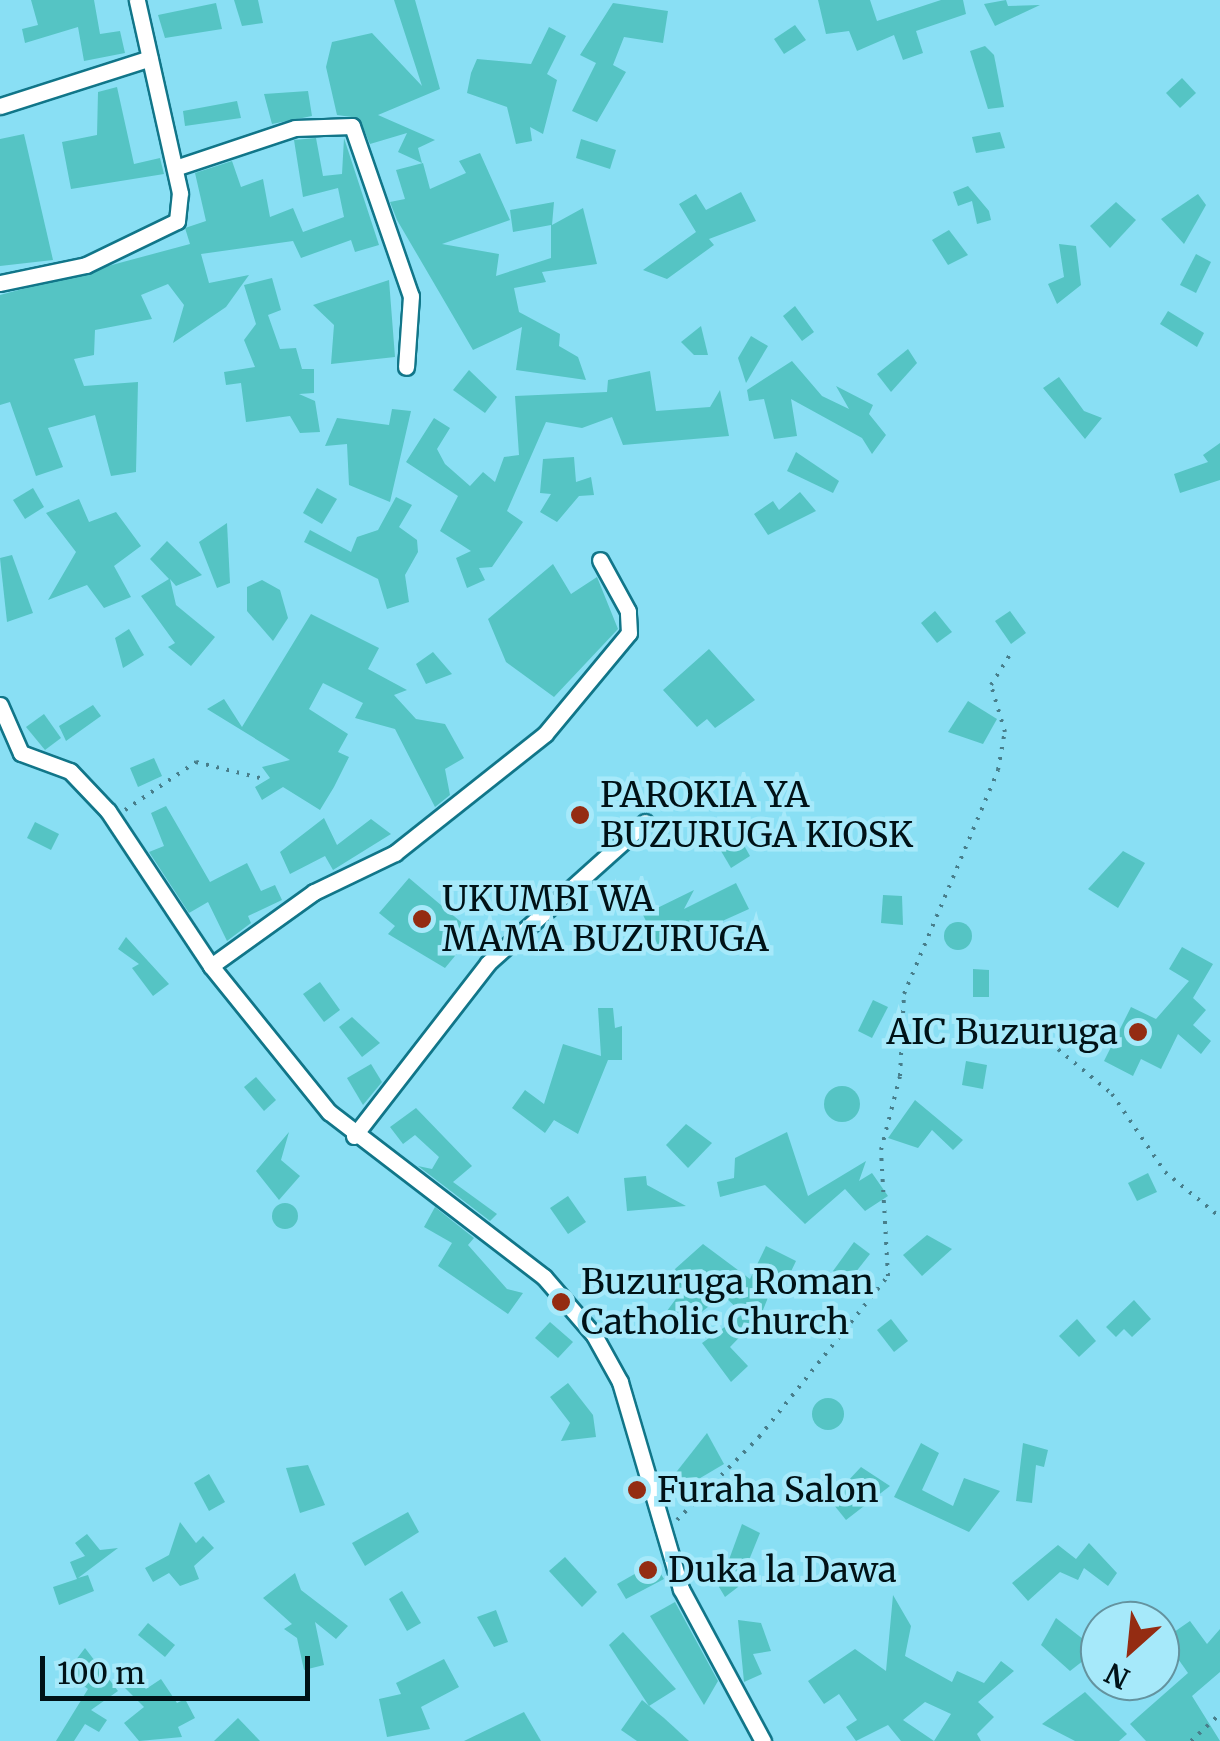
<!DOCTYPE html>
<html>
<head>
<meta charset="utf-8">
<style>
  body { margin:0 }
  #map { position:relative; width:1220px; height:1741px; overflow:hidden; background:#89dff4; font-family:Merriweather,serif }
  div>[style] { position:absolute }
  .building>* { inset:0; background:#55c4c4 }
  .round { border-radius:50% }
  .path>* { height:4px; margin-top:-2px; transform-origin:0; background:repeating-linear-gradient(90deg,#487e8b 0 2.5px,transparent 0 10.5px) }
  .roads { filter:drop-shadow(2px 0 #117689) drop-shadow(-2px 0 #117689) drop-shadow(0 2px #117689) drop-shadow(0 -2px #117689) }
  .street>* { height:15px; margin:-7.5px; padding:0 7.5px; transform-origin:7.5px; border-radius:7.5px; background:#fff }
  .dots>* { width:28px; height:28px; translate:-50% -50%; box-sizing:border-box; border:5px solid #a6e9fa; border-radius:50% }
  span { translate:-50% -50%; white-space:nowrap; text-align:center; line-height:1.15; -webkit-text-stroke:9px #a6e9fa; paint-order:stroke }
  .poi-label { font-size:35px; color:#001217 }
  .left { translate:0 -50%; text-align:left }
  .right { translate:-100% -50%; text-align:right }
  .north { position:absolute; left:1080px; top:1601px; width:100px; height:100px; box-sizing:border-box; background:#a6e9fa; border:2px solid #64939f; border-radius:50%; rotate:207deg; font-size:28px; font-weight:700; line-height:40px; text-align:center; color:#001217 }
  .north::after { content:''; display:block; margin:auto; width:35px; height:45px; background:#942c12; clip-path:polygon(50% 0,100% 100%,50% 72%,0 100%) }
  .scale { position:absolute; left:40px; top:1656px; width:270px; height:45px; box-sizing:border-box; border:5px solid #001217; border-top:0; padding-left:12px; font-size:30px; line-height:35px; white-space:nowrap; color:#001217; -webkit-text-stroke:8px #a6e9fa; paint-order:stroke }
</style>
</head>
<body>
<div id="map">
  <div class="building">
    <i style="clip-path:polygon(31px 0,94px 0,100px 34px,120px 31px,125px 53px,84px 61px,78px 27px,25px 43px,22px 29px,38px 25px)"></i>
    <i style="clip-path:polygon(234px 0,258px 0,263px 23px,242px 26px)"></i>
    <i style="clip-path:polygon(394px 0,415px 0,440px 89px,378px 115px,435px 140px,418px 148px,422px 163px,398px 152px,407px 133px,370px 144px,359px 118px,337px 115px,326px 67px,332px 42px,372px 33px,422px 86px)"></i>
    <i style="clip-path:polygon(818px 0,870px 0,877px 21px,941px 0,963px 0,966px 14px,916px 31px,923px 53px,903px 60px,894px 35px,857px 51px,849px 31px,826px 34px)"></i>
    <i style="clip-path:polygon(1006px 0,1008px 6px,1040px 5px,995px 26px,984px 4px)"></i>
    <i style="clip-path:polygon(216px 3px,222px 29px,165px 38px,158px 15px)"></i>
    <i style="clip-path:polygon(613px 3px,668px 11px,663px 43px,624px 37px,613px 65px,626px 72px,597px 122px,572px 111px,596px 63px,580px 55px)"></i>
    <i style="clip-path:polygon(795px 25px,806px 40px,784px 54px,774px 39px)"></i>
    <i style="clip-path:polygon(549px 27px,566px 36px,547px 74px,557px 80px,543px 134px,530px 127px,532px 141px,516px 144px,507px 107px,467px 93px,471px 73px,477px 59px,531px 64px)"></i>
    <i style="clip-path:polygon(985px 46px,994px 55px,1004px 107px,988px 109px,970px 51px)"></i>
    <i style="clip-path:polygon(1182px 78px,1196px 93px,1180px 108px,1166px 93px)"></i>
    <i style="clip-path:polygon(117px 87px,134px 164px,160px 158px,164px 174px,71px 189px,62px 142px,97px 135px,98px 92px)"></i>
    <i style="clip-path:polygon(308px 91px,312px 116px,272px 124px,264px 94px)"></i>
    <i style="clip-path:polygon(237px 101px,241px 118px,185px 126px,183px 111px)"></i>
    <i style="clip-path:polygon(1000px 132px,1005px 148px,976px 153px,972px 137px)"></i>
    <i style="clip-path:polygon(24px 134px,53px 260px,0 266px,0 139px)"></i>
    <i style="clip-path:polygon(316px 138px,323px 176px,342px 174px,344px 138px,379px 245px,355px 252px,351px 240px,301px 258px,293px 241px,201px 254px,209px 283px,249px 275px,226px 307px,173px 343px,184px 305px,168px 284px,141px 295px,152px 319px,95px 330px,94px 355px,74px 359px,84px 386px,138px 382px,136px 472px,111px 476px,95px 415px,48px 428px,63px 467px,36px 476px,10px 402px,0 405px,0 295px,190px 244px,185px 228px,206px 221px,195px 173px,232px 161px,241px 187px,263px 179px,270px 217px,293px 208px,303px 232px,344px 217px,338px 188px,303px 197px,294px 140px)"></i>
    <i style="clip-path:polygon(581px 139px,616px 150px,610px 169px,576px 158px)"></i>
    <i style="clip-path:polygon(480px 153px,510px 220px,442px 244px,499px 254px,496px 276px,551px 258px,551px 225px,513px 232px,510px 210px,554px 202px,552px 225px,583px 208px,597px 264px,542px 272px,546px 282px,514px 288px,519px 312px,560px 334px,559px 346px,578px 357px,586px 380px,516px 370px,522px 327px,473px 350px,397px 220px,390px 202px,405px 199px,396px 170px,423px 163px,430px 189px,466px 173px,459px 161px)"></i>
    <i style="clip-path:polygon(968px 186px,989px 211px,991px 220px,977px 224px,972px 201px,958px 206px,953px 192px)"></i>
    <i style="clip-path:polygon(741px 192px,756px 221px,709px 239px,714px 245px,667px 279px,643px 270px,696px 232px,679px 204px,696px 194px,706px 210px)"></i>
    <i style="clip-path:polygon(1198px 194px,1206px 205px,1184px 244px,1161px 219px)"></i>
    <i style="clip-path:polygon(1116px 202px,1136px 220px,1110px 248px,1090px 226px)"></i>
    <i style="clip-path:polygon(949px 230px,968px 255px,948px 265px,932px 240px)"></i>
    <i style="clip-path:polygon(1059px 244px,1076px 246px,1081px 285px,1057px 304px,1048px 284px,1064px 277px)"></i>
    <i style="clip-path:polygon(1196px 254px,1211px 262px,1196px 293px,1180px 285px)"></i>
    <i style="clip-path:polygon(272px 278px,281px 310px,268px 315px,280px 349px,296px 348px,302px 369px,314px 369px,314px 393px,299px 394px,315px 401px,320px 432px,300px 433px,290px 416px,246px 422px,241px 383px,226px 385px,224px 372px,255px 367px,244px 340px,256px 324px,244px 285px)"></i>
    <i style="clip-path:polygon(389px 280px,395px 357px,331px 364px,334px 325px,313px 305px)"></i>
    <i style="clip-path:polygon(795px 306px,814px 332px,802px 341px,783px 316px)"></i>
    <i style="clip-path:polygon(1168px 311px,1204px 333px,1197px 347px,1160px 324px)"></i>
    <i style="clip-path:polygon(701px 326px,708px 355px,694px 355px,681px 342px)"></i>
    <i style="clip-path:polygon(751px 336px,768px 346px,746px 383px,738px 358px)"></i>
    <i style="clip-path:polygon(908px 349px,917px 363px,891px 392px,877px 374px)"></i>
    <i style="clip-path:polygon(792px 361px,822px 396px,849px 409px,836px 386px,873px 405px,869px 414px,886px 435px,872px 454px,862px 438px,791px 399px,797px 436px,774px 439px,764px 399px,749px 401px,747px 390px)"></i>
    <i style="clip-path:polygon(469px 370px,497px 397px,485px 413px,453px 390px)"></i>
    <i style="clip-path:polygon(650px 371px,656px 411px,710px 407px,720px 390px,729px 436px,623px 445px,612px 417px,582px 428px,546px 422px,507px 511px,523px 522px,492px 567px,479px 568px,485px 580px,467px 588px,456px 558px,471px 551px,440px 531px,458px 496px,406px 462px,434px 418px,450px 428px,437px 449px,445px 464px,470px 486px,483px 472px,495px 482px,504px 457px,519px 455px,515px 396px,607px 392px,608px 380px)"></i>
    <i style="clip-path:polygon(1059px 377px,1084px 411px,1102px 418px,1085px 439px,1043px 388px)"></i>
    <i style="clip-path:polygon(392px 409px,411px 411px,390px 502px,349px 485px,347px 444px,325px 446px,337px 418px,389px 425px)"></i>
    <i style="clip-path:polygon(1220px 443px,1220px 480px,1180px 493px,1174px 474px,1208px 462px,1203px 455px)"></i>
    <i style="clip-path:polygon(796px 452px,839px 481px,833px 493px,787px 471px)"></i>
    <i style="clip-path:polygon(574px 457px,576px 482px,591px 477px,594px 495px,579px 496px,557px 522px,540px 512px,551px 494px,540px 493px,543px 459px)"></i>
    <i style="clip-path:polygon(33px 488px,44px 507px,25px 519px,13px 500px)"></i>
    <i style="clip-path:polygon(317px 488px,337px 499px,322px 524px,303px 513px)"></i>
    <i style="clip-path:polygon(800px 492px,816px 511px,768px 535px,754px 514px,773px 501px,779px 510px)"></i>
    <i style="clip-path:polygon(396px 497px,412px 505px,399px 527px,417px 540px,418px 552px,405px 575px,409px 602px,387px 609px,378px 579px,304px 542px,310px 530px,351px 552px,357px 537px,378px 530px)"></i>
    <i style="clip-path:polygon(79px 499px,89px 522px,116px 512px,141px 546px,114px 566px,131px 597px,104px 608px,87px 585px,48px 600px,76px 552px,46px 513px)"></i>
    <i style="clip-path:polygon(227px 523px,230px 583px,217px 588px,199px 542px)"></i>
    <i style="clip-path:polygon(167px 541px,202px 575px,176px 586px,170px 579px,176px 605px,215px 637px,191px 666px,168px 647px,175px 643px,141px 596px,169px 579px,150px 559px)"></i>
    <i style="clip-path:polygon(12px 555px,33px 613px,7px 622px,0 558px)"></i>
    <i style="clip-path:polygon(553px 564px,571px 594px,597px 577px,618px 629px,554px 697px,506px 662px,488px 619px)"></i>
    <i style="clip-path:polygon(262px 580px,280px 590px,288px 618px,273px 641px,247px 611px,247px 587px)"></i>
    <i style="clip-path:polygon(935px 611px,952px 632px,937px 643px,921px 623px)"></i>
    <i style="clip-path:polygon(1010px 611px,1026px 633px,1011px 644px,995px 621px)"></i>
    <i style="clip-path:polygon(311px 614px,379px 648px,368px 669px,407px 690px,394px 695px,416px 719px,445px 724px,464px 758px,445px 769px,450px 795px,435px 807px,395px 729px,355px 718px,363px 703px,323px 683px,309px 709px,348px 734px,338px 752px,349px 757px,334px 787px,320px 810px,283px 787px,262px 800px,255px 787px,270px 778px,262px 767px,290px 760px,207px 709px,224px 699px,242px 727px)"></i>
    <i style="clip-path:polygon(129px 629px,144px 655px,123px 668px,115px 638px)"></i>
    <i style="clip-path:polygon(709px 649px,755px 700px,715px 728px,707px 719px,697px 727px,663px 690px)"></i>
    <i style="clip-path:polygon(433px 652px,452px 674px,426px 684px,416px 664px)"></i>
    <i style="clip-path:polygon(968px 701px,997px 719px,983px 744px,948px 732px)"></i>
    <i style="clip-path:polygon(93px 705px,101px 716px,66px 741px,59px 726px)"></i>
    <i style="clip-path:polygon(44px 714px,61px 738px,45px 750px,26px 727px)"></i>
    <i style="clip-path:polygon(154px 758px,162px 776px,138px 787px,130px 768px)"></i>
    <i style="clip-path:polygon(166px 806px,210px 882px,247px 863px,261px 891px,275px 885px,282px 900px,248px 916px,251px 923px,227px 941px,208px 902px,189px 913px,149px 852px,164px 846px,151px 813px)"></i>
    <i style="clip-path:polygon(324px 818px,337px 845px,371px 819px,391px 834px,333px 870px,325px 856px,290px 874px,280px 852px)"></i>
    <i style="clip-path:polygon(35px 822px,59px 834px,51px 850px,27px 838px)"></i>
    <i style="clip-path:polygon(741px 840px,750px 856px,731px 868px,721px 851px)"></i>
    <i style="clip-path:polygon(1123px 851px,1145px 863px,1118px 908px,1088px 889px)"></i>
    <i style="clip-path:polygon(409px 878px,474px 933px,445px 968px,388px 934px,395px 926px,379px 913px)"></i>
    <i style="clip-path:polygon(736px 883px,749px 909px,660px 949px,643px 915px,694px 890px,684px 909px)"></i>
    <i style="clip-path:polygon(883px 895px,902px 896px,903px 925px,881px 923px)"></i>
    <i class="round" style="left:944px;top:922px;width:28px;height:28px"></i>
    <i style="clip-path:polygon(126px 937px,169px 984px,153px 996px,132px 968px,139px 964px,118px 949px)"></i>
    <i style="clip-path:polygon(1182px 947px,1213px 964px,1193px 998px,1206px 1010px,1193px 1025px,1211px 1041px,1201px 1054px,1178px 1034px,1161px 1069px,1141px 1059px,1133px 1076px,1104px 1061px,1131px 1007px,1156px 1019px,1189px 981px,1169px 969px)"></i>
    <i style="clip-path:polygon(973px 969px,989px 970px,989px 997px,973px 997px)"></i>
    <i style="clip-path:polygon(320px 982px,340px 1010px,324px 1022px,303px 994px)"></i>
    <i style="clip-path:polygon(873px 1000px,888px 1007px,872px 1038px,858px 1031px)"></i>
    <i style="clip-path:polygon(598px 1008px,613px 1008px,615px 1028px,622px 1026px,622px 1060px,608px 1060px,578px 1134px,554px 1120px,545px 1133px,512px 1108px,525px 1090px,544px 1104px,563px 1044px,601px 1056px)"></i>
    <i style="clip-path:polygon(352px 1017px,380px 1043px,362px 1057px,339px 1027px)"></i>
    <i style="clip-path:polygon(966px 1061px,987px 1065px,983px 1089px,962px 1085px)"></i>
    <i style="clip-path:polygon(371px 1064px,382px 1082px,363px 1105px,347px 1078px)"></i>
    <i style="clip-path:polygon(256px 1077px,276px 1100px,264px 1111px,244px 1087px)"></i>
    <i class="round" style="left:824px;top:1086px;width:36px;height:36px"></i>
    <i style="clip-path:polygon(915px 1100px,963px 1140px,953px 1150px,932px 1130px,918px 1148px,888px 1138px)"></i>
    <i style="clip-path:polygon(416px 1108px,472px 1166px,453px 1182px,497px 1214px,490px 1221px,418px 1166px,432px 1169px,439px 1157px,415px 1135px,403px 1144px,390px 1127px)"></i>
    <i style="clip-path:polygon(686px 1124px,712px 1143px,688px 1168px,666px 1145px)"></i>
    <i style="clip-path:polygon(289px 1132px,281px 1160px,300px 1176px,279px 1200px,256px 1171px)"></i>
    <i style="clip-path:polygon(787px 1132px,808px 1196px,866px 1161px,859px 1181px,872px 1173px,888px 1196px,865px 1211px,845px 1189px,805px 1224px,765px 1185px,720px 1197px,717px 1182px,734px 1178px,735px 1158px)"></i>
    <i style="clip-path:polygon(1148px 1173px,1157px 1192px,1137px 1201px,1128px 1183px)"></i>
    <i style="clip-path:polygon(646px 1176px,647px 1185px,686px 1206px,627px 1211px,624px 1178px)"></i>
    <i style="clip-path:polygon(568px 1196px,586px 1222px,568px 1234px,550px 1208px)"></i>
    <i class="round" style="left:272px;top:1203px;width:26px;height:26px"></i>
    <i style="clip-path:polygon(435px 1207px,474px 1238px,468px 1245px,507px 1289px,523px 1293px,508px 1314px,438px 1266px,452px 1243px,424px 1227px)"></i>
    <i style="clip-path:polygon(927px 1235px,952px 1249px,922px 1276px,903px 1255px)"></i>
    <i style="clip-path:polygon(854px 1242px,870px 1254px,848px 1282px,833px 1271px)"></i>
    <i style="clip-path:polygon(703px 1244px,750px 1279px,766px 1246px,796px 1261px,787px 1280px,777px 1275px,761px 1315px,730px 1347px,748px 1366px,731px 1382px,702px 1343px,743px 1314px,723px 1295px,694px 1318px,687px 1306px,678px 1323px,664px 1315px,678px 1296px,668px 1288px,675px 1269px)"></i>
    <i style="clip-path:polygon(1134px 1300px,1151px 1319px,1132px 1337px,1124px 1329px,1116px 1337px,1106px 1327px)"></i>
    <i style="clip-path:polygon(891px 1319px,908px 1341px,894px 1352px,877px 1330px)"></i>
    <i style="clip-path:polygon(1077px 1319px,1096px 1341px,1079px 1357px,1059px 1336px)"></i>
    <i style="clip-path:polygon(550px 1322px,573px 1342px,558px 1358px,535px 1338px)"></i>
    <i style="clip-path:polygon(568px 1383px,593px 1415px,596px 1437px,561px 1441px,570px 1423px,550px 1397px)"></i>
    <i class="round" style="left:812px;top:1398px;width:32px;height:32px"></i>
    <i style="clip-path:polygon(707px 1433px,724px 1464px,685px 1487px,674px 1475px)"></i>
    <i style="clip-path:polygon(921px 1443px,939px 1453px,922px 1490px,953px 1506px,964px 1478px,1000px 1491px,969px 1532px,894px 1497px)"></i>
    <i style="clip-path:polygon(1023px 1443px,1048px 1450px,1044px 1467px,1036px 1465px,1032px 1503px,1016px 1501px)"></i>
    <i style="clip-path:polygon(308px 1465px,325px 1505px,300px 1513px,286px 1468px)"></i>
    <i style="clip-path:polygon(861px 1467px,890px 1486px,846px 1520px,830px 1500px)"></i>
    <i style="clip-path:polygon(209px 1474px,225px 1502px,209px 1511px,194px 1483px)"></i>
    <i style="clip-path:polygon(408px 1512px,419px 1532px,365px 1566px,352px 1543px)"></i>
    <i style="clip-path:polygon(180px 1522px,196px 1543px,203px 1536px,214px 1548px,194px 1566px,199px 1579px,180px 1586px,169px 1573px,153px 1582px,145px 1568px,169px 1555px)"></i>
    <i style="clip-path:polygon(742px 1524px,760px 1533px,738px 1587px,725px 1597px,719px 1587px)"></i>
    <i style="clip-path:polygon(87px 1534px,100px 1550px,118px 1548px,78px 1578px,88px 1575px,94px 1591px,59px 1605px,53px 1587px,77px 1579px,70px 1562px,85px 1556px,75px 1543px)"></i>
    <i style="clip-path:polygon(1089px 1543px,1117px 1573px,1108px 1586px,1084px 1568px,1078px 1580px,1060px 1572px,1028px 1601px,1012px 1583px,1058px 1545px,1076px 1559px)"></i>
    <i style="clip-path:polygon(565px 1557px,597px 1592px,582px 1607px,549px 1571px)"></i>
    <i style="clip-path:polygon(654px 1563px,664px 1579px,626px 1599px,617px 1584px)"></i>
    <i style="clip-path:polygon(295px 1573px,301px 1590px,348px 1626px,336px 1639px,315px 1622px,324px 1665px,304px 1670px,297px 1638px,284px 1629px,292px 1624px,263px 1598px)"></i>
    <i style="clip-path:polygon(402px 1591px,421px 1623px,407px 1631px,389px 1599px)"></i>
    <i style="clip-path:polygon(evenodd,893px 1595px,911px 1626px,905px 1656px,952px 1682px,957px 1671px,984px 1683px,1001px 1661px,1014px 1671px,978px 1702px,994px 1717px,977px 1734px,981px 1741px,901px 1741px,888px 1725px,856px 1741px,846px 1727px,857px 1720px,839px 1694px,824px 1704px,808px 1681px,855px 1649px,886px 1671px,893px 1595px,925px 1702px,951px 1714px,934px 1741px,903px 1720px,925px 1702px)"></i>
    <i style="clip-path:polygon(675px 1602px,718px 1681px,704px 1705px,650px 1616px)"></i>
    <i style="clip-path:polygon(496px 1610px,508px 1642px,494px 1647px,477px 1617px)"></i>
    <i style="clip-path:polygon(1056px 1618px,1097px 1650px,1070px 1671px,1041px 1645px)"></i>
    <i style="clip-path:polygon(738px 1620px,761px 1623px,771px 1651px,753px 1654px,762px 1674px,744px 1682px)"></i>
    <i style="clip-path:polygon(1190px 1621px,1207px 1644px,1220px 1629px,1220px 1672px,1192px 1696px,1220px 1741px,1146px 1741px,1130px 1724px,1188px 1673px,1164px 1639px)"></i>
    <i style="clip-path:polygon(148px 1623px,175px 1645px,165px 1657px,138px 1635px)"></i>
    <i style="clip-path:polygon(623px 1632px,676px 1689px,649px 1706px,609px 1645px)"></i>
    <i style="clip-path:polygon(85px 1648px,118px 1691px,91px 1710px,107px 1720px,99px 1732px,85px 1724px,74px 1741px,56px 1741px,88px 1689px,66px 1673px)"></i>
    <i style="clip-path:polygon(444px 1659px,459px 1687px,421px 1707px,430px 1729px,387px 1737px,379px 1699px,401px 1694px,396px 1683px)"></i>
    <i style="clip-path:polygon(128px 1671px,146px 1689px,161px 1679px,177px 1703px,185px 1699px,195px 1718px,178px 1727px,182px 1737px,139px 1741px,124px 1723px,144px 1707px,118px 1681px)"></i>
    <i style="clip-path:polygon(1085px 1692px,1127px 1734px,1119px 1741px,1075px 1741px,1042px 1724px)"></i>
    <i style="clip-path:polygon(642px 1700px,664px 1718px,689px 1741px,637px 1741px,621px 1730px)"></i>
    <i style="clip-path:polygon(524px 1712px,541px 1741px,464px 1741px)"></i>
    <i style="clip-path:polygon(238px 1718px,260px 1741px,214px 1741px)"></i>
  </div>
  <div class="path">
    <i style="left:125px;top:810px;width:86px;rotate:-34.1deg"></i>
    <i style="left:196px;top:762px;width:70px;rotate:14deg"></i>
    <i style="left:1042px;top:1036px;width:91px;rotate:39.6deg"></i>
    <i style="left:1112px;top:1094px;width:94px;rotate:55.8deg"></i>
    <i style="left:1165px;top:1172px;width:71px;rotate:39.3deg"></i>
    <i style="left:677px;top:1520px;width:117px;rotate:-45.3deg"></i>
    <i style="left:759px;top:1437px;width:206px;rotate:-51.3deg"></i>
    <i style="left:888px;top:1276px;width:126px;rotate:-93.2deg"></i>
    <i style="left:881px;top:1150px;width:76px;rotate:-75.6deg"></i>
    <i style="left:900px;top:1076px;width:82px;rotate:-87.2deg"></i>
    <i style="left:904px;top:994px;width:243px;rotate:-67.2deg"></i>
    <i style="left:998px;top:770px;width:39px;rotate:-80deg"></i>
    <i style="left:1005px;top:732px;width:49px;rotate:-106.6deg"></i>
    <i style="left:991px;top:685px;width:36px;rotate:-58deg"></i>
    <i style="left:1191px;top:1741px;width:40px;rotate:-43deg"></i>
  </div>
  <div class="roads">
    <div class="street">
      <i style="left:0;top:106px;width:157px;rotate:-17.7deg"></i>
      <i style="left:175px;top:168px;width:126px;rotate:-18.4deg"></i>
      <i style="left:295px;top:128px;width:57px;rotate:-2deg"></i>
      <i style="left:352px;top:126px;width:180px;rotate:70.9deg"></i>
      <i style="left:411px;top:296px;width:71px;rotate:94deg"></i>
      <i style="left:0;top:283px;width:88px;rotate:-11.8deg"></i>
      <i style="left:86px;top:265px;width:101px;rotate:-25.8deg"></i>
      <i style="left:177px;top:221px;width:28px;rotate:-84deg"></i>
      <i style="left:180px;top:193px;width:198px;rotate:-102.6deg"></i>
      <i style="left:0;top:705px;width:52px;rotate:66.4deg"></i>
      <i style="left:21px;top:753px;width:52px;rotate:20.2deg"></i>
      <i style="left:70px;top:771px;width:55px;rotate:46.5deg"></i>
      <i style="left:108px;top:811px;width:186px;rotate:56.4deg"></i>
      <i style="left:211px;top:966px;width:188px;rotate:51.1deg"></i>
      <i style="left:329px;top:1112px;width:271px;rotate:37.5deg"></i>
      <i style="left:544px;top:1277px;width:77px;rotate:49.2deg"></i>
      <i style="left:594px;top:1335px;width:54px;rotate:61deg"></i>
      <i style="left:620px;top:1382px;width:216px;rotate:73.6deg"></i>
      <i style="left:681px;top:1589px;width:173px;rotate:61.7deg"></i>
      <i style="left:211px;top:966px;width:127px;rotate:-35.7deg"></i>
      <i style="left:314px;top:892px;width:90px;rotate:-25.7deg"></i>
      <i style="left:395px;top:853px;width:191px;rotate:-38.4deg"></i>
      <i style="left:545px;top:734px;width:131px;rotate:-50.3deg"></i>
      <i style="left:629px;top:633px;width:22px;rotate:-93deg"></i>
      <i style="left:628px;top:611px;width:58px;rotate:-118.8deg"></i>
      <i style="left:354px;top:1136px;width:219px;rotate:-52.2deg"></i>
      <i style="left:488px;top:963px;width:211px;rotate:-41.9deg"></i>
    </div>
  </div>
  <div class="dots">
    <i style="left:580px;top:815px;background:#942c12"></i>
    <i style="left:422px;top:919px;background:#942c12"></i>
    <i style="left:1138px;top:1032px;background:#942c12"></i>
    <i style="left:561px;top:1302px;background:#942c12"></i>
    <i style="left:637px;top:1490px;background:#942c12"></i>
    <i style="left:648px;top:1570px;background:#942c12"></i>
  </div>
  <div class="poi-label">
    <span class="left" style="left:600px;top:815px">PAROKIA YA<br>BUZURUGA KIOSK</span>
    <span class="left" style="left:442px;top:919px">UKUMBI WA<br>MAMA BUZURUGA</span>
    <span class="right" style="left:1118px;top:1032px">AIC Buzuruga</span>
    <span class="left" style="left:581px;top:1302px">Buzuruga Roman<br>Catholic Church</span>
    <span class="left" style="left:657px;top:1490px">Furaha Salon</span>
    <span class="left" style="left:668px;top:1570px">Duka la Dawa</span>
  </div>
  <div class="north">N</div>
  <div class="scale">100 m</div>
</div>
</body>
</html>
